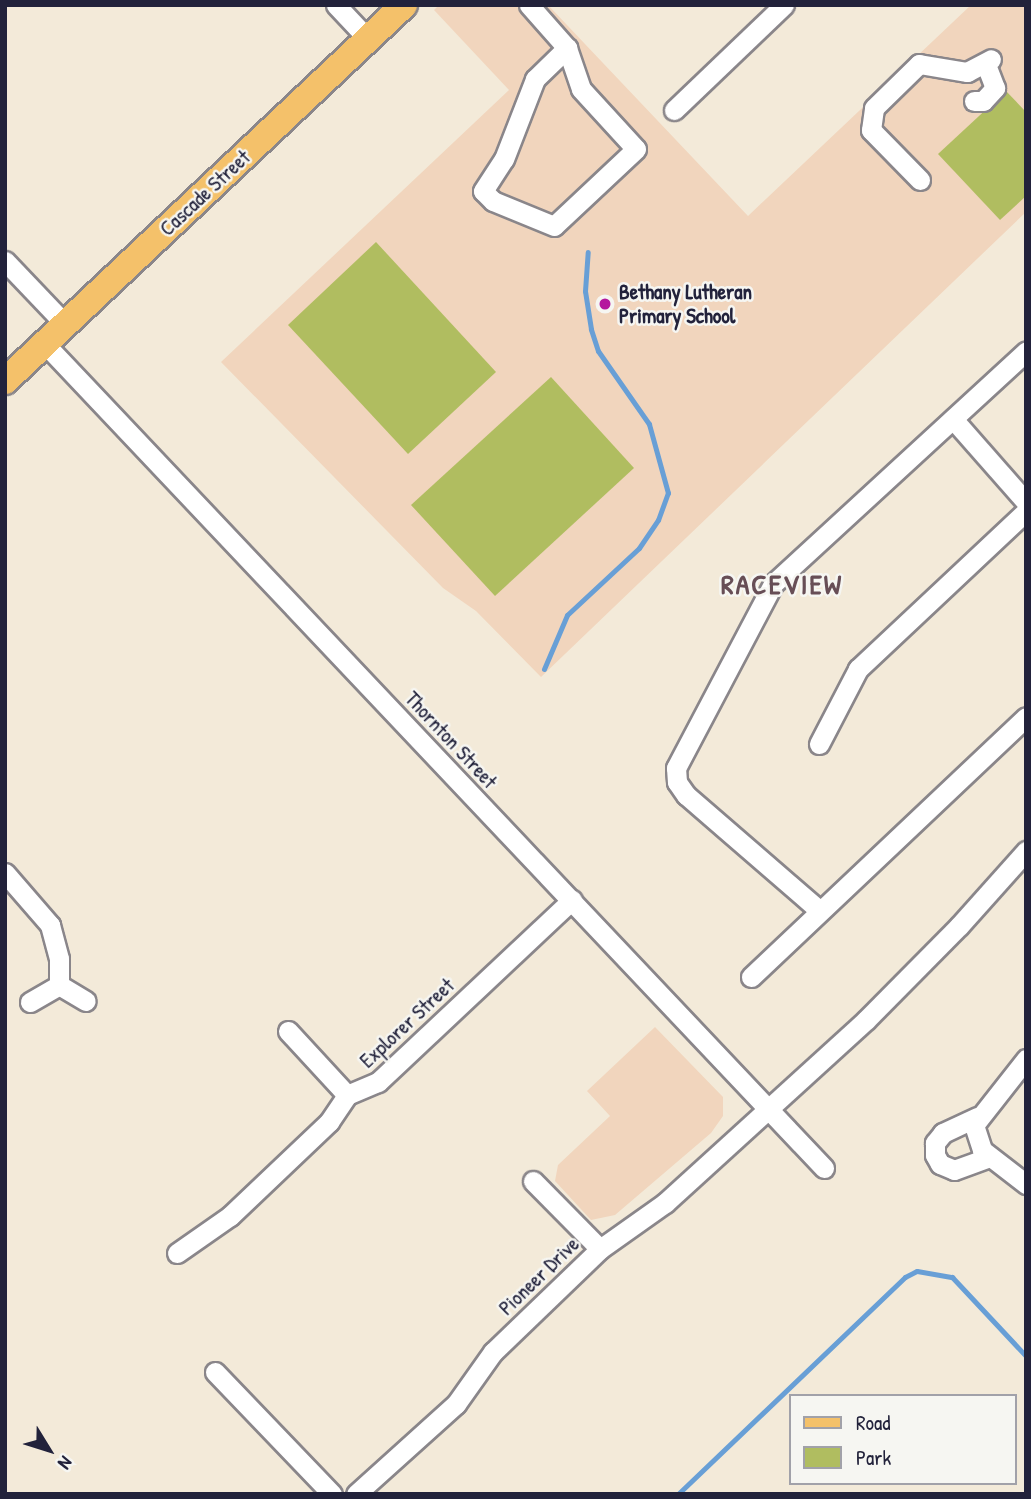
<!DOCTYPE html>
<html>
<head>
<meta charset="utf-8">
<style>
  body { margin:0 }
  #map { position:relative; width:1031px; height:1499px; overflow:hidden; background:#f3ead9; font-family:"Patrick Hand",sans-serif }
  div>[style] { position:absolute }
  .built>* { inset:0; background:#f1d5bd }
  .green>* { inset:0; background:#b0bd60 }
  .stream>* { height:5px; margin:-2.5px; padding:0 2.5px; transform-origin:2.5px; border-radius:2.5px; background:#689fd6 }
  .roads { filter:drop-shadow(2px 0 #8a868a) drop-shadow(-2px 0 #8a868a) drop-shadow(0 2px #8a868a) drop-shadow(0 -2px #8a868a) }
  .minor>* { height:19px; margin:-9.5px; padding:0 9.5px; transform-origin:9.5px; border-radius:9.5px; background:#fff }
  .major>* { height:26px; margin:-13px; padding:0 13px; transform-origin:13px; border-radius:13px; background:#f4c16a }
  .dots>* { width:19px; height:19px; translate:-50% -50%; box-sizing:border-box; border:4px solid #f6f6f2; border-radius:50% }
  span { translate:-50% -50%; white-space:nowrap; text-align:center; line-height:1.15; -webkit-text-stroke:5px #f6f6f2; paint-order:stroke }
  .street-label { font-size:21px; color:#22223b }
  .poi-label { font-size:21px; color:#22223b; font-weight:700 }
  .left { translate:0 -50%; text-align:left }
  .district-label { font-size:28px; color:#674e56; font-weight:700; letter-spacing:2px }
  .frame { position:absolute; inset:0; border:7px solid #22223b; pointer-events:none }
  .legend { position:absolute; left:789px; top:1394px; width:228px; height:91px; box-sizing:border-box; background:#f6f6f2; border:2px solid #a1a1a9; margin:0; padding:9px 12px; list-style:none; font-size:21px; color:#22223b }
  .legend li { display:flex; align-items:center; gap:14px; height:35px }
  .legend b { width:35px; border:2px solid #a1a1a9 }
  .north { position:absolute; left:14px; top:1415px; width:70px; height:70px; -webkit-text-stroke:5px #f6f6f2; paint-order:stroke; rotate:128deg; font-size:19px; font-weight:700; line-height:28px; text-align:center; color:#22223b }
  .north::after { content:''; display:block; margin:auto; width:24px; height:32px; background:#22223b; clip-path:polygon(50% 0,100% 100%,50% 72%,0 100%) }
</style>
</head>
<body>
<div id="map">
  <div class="built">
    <i style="clip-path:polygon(439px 5px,548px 5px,748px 216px,971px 5px,1026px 5px,1026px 212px,541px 677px,476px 611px,443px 588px,221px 362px,509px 90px,434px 10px)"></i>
    <i style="clip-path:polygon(655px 1027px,723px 1097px,723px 1116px,711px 1133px,615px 1215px,591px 1220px,555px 1181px,558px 1165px,610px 1116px,587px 1091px)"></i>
  </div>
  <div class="green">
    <i style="clip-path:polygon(1006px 91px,1026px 112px,1026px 196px,1000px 220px,938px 154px)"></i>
    <i style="clip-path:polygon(376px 242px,496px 372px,408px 454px,288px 325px)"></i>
    <i style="clip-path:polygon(551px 377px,634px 468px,495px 596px,411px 505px)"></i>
  </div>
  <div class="stream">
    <i style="left:544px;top:669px;width:59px;rotate:-66.9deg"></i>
    <i style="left:567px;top:615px;width:98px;rotate:-42.9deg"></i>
    <i style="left:639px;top:548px;width:34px;rotate:-56deg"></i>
    <i style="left:658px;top:520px;width:29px;rotate:-70deg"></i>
    <i style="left:668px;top:493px;width:72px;rotate:-105.4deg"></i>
    <i style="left:649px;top:424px;width:89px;rotate:-124.9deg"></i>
    <i style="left:598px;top:351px;width:23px;rotate:-108deg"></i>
    <i style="left:591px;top:329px;width:38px;rotate:-99deg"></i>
    <i style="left:585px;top:291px;width:39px;rotate:-86deg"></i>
    <i style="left:678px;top:1494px;width:314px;rotate:-43.7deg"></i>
    <i style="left:905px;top:1277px;width:13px;rotate:-27deg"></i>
    <i style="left:917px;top:1271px;width:36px;rotate:10deg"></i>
    <i style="left:952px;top:1277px;width:108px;rotate:46.9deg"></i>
  </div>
  <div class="roads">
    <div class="minor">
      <i style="left:336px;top:5px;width:47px;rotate:46.7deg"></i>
      <i style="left:529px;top:5px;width:57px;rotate:48.5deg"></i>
      <i style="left:567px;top:48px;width:43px;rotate:71.1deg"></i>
      <i style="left:581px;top:89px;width:81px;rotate:47.5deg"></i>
      <i style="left:636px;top:149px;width:112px;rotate:136.8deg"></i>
      <i style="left:554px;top:226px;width:66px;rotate:-157.7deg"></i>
      <i style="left:493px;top:201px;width:14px;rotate:-135deg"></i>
      <i style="left:483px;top:191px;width:38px;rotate:-57deg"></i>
      <i style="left:504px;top:159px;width:86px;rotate:-68.8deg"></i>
      <i style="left:535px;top:79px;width:45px;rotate:-44.1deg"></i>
      <i style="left:974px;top:101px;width:9px"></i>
      <i style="left:983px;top:101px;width:18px;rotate:-47deg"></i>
      <i style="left:995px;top:88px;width:26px;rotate:-111deg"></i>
      <i style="left:674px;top:110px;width:152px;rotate:-43.7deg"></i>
      <i style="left:920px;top:180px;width:70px;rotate:-134.4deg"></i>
      <i style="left:871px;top:130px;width:22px;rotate:-82deg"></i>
      <i style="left:874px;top:108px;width:63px;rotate:-44.4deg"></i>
      <i style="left:919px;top:64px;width:49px;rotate:9.5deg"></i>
      <i style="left:967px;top:72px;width:27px;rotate:-28deg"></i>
      <i style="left:5px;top:261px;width:87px;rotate:46.4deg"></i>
      <i style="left:45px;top:344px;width:1134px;rotate:46.61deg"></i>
      <i style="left:953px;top:419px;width:111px;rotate:48.7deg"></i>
      <i style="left:819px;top:744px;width:85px;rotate:-62.5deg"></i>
      <i style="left:858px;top:669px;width:231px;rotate:-43.2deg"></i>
      <i style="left:5px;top:873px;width:69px;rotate:49.1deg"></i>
      <i style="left:50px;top:925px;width:35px;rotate:75deg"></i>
      <i style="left:59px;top:959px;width:26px;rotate:90deg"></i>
      <i style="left:820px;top:911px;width:177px;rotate:-139.1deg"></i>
      <i style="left:686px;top:795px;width:16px;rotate:-125deg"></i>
      <i style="left:677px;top:782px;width:14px;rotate:-94deg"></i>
      <i style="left:676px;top:768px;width:208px;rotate:-62.2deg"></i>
      <i style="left:773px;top:584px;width:344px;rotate:-42.6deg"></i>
      <i style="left:751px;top:977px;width:378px;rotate:-43.4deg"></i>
      <i style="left:30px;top:1002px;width:34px;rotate:-30deg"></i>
      <i style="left:59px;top:985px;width:31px;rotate:31deg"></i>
      <i style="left:288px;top:1031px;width:87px;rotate:47.3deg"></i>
      <i style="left:1026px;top:1059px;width:84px;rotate:128.2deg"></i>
      <i style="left:974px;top:1125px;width:26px;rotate:72deg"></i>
      <i style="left:982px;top:1150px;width:56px;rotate:37.7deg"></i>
      <i style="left:977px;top:1117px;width:38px;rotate:155deg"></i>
      <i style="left:943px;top:1133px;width:13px;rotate:129deg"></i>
      <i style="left:935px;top:1143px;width:12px;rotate:90deg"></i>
      <i style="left:935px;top:1155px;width:10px;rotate:61deg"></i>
      <i style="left:940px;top:1164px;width:15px;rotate:23deg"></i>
      <i style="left:954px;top:1170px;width:37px;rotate:-20deg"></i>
      <i style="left:533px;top:1181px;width:95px;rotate:45.4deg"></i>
      <i style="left:177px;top:1253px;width:65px;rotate:-34.9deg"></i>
      <i style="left:230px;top:1216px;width:137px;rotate:-43.5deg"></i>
      <i style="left:329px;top:1122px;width:32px;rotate:-56deg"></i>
      <i style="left:347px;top:1095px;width:34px;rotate:-23deg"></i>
      <i style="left:378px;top:1082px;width:266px;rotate:-43.2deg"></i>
      <i style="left:215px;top:1372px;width:169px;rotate:46.2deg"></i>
      <i style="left:356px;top:1494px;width:135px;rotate:-42deg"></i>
      <i style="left:456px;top:1404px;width:64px;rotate:-54.6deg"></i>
      <i style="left:493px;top:1352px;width:149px;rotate:-43.9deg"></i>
      <i style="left:600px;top:1249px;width:80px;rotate:-35.3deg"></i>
      <i style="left:665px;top:1203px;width:272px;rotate:-42.3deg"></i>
      <i style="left:866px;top:1020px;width:132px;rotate:-45.3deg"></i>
      <i style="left:959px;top:926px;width:101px;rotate:-48.2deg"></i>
    </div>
    <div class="major">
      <i style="left:5px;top:381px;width:548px;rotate:-43.3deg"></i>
    </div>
  </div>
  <div class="dots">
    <i style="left:605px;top:304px;background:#b5179e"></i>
  </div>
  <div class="street-label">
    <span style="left:205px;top:193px;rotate:-43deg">Cascade Street</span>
    <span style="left:451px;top:740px;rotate:47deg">Thornton Street</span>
    <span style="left:407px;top:1023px;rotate:-43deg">Explorer Street</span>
    <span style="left:539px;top:1276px;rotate:-44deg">Pioneer Drive</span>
  </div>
  <div class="poi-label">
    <span class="left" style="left:619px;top:304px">Bethany Lutheran<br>Primary School</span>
  </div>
  <div class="district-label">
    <span style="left:782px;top:584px">RACEVIEW</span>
  </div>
  <div class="frame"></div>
  <ul class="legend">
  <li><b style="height:9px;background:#f4c16a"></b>Road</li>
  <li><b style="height:19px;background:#b0bd60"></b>Park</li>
  </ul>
  <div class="north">N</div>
</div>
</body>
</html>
